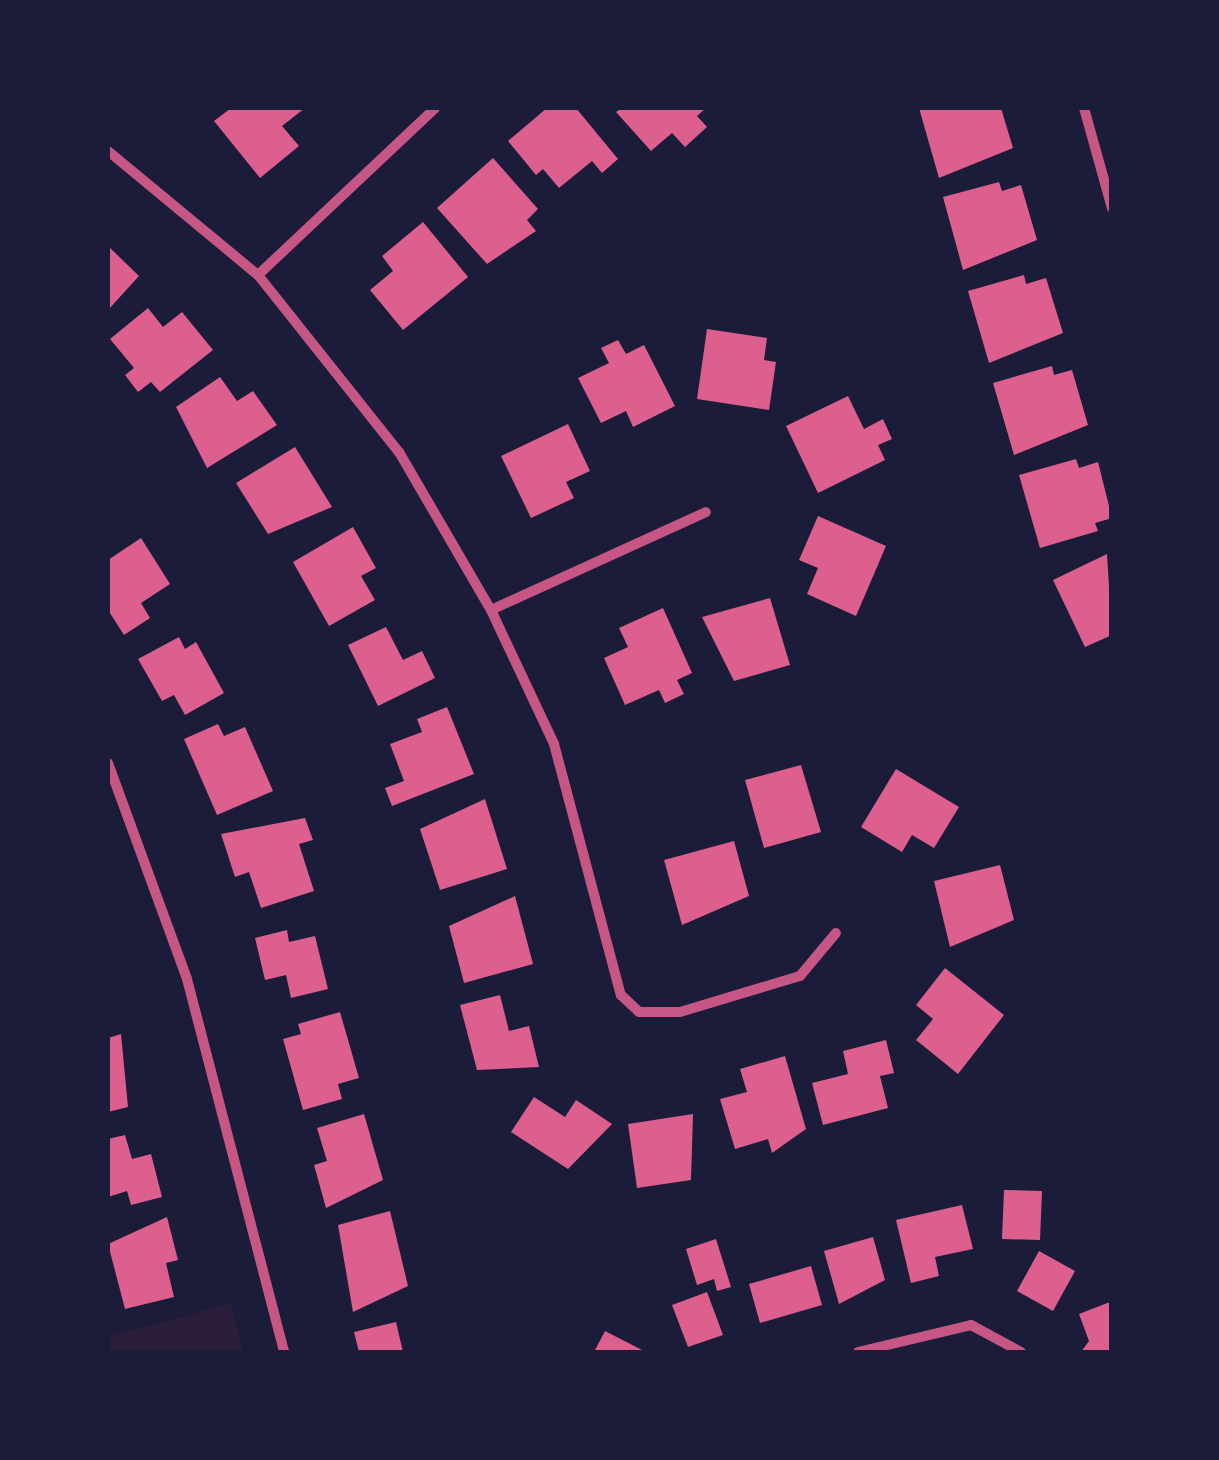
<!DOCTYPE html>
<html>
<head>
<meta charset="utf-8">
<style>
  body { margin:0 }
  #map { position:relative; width:1219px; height:1460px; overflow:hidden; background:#1b1b3a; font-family:Mulish,sans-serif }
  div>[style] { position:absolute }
  .green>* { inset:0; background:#2a1e3b }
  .building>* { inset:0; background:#dd5f8e }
  .minor>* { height:10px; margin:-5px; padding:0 5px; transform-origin:5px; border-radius:5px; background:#c65784 }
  span { translate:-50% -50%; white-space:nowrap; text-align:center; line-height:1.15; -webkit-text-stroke:8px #1b1b3a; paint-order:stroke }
  .frame { position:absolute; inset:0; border:110px solid #1b1b3a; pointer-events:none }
</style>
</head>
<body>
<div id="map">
  <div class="green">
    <i style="clip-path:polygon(231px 1303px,244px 1352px,108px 1352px,108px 1337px)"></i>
  </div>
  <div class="building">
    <i style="clip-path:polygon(231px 108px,305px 108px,282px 126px,299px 146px,260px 178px,214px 121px)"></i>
    <i style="clip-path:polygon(547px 108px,576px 108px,618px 159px,602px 173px,592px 161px,559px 188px,543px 169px,536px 175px,508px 141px)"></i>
    <i style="clip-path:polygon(622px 108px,706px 108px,697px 116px,707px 127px,685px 147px,672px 133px,651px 151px,616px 112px)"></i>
    <i style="clip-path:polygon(919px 108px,1001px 108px,1013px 148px,939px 178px)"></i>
    <i style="clip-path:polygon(493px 158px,538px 209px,527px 220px,536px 231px,487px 264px,437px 208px)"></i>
    <i style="clip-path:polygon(999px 182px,1002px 191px,1021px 185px,1037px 240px,963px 270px,943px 197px)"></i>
    <i style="clip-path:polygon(423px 222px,468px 277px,403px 330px,370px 290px,393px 271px,382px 256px)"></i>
    <i style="clip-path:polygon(108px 246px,139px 276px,108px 310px)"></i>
    <i style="clip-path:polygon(1024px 275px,1026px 284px,1046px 278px,1063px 333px,989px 363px,968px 291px)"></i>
    <i style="clip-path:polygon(148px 308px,163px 327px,182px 312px,213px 350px,160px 392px,151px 382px,138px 392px,125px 375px,134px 368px,110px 339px)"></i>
    <i style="clip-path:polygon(707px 329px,767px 338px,764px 360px,776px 362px,769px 410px,697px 399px)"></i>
    <i style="clip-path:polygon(618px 340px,626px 354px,644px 345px,675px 406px,633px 427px,626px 411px,601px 423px,578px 378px,609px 363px,601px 348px)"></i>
    <i style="clip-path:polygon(1052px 366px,1054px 375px,1072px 370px,1088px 425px,1014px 455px,993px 383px)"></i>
    <i style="clip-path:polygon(220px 377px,237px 401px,253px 391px,277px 425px,207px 468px,176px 407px)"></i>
    <i style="clip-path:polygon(848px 396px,864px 429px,883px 419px,892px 439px,878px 445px,885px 460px,818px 493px,786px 426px)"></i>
    <i style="clip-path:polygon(568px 424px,590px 471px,566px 482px,574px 498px,531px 518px,501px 456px)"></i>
    <i style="clip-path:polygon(295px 447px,332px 507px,268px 534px,236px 483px)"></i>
    <i style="clip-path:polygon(1076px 459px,1079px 468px,1098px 462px,1112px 518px,1095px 523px,1098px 531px,1040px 548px,1019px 475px)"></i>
    <i style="clip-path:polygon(818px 516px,886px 546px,856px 616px,807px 594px,818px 568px,799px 560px)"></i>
    <i style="clip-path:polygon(353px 527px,376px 568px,361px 576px,375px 600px,329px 626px,293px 562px)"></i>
    <i style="clip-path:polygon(141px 538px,170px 584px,141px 603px,150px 618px,124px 635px,108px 610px,108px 560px)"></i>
    <i style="clip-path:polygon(1107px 554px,1112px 635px,1085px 647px,1053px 580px)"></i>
    <i style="clip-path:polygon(770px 598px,790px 665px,734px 681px,702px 617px)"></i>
    <i style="clip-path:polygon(663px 608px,692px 673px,677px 680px,684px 694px,665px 703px,659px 690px,625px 705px,604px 658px,628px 647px,619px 628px)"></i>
    <i style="clip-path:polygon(386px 627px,403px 660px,422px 651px,435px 678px,378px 706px,348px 645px)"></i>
    <i style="clip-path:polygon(179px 637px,185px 649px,196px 642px,224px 693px,185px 715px,174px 695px,162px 701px,138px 659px)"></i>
    <i style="clip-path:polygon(447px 707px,474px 774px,392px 806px,385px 788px,404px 781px,390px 744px,422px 732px,417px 719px)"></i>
    <i style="clip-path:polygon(218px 724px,224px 736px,245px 727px,273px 791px,217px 815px,184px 739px)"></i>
    <i style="clip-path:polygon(801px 765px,821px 832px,764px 848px,745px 780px)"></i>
    <i style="clip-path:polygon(896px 769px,959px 807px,934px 848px,912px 835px,902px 852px,861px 827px)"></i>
    <i style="clip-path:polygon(485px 799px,507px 869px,440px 890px,420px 829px)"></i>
    <i style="clip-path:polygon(305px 818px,313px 840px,299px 844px,314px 891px,261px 908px,249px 872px,235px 877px,221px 834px)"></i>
    <i style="clip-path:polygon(734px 841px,749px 896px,682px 925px,664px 860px)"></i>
    <i style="clip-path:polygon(1000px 865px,1014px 920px,950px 947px,934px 881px)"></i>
    <i style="clip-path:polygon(515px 896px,533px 964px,464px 983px,449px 926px)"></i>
    <i style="clip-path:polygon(287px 930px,289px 942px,315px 936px,328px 989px,291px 998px,286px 975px,265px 980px,255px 938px)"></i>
    <i style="clip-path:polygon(945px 968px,1004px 1015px,958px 1074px,916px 1040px,933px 1019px,916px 1005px)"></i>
    <i style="clip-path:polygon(500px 995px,509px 1031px,529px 1026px,539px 1067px,477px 1070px,460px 1005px)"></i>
    <i style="clip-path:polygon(340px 1012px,359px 1078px,338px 1084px,342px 1099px,303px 1110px,283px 1039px,301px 1034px,298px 1024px)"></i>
    <i style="clip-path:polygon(121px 1034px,128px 1107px,108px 1112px,108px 1038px)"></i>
    <i style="clip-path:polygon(886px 1040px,894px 1073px,880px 1076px,888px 1108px,823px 1125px,812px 1083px,848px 1074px,843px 1051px)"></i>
    <i style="clip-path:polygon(785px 1056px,806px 1129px,772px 1153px,768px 1139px,735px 1149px,720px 1099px,747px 1092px,740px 1069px)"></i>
    <i style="clip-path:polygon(534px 1097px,565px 1117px,576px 1100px,612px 1124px,568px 1169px,511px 1132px)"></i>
    <i style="clip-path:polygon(364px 1114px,383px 1180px,326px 1208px,314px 1165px,327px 1161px,317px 1128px)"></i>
    <i style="clip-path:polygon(693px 1114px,691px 1180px,637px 1188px,628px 1124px)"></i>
    <i style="clip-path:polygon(125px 1135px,132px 1159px,151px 1154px,162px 1197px,131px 1205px,127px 1191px,108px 1197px,108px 1139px)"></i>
    <i style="clip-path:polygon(1004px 1190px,1042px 1191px,1040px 1240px,1002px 1239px)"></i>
    <i style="clip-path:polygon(962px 1205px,973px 1249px,935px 1257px,939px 1276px,911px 1283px,896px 1220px)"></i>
    <i style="clip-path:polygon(390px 1211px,408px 1286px,353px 1312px,338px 1225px)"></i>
    <i style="clip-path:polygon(167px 1217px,178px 1260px,166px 1263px,174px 1297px,125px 1309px,108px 1244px)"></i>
    <i style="clip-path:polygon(873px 1237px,885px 1280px,839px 1304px,824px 1251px)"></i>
    <i style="clip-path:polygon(716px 1239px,731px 1287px,717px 1291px,714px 1279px,697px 1285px,686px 1249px)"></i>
    <i style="clip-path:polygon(1039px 1251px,1075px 1271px,1053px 1311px,1017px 1291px)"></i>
    <i style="clip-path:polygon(811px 1266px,822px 1305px,760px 1323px,749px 1284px)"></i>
    <i style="clip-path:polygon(707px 1292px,723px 1335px,688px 1347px,672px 1305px)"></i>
    <i style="clip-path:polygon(1110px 1302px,1112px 1352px,1081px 1352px,1089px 1341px,1079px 1314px)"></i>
    <i style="clip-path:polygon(396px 1322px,403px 1352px,359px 1352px,354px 1332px)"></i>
    <i style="clip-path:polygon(605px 1331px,646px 1352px,594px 1352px)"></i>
  </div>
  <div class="minor">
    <i style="left:1084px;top:108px;width:104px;rotate:74.4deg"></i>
    <i style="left:108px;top:151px;width:195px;rotate:39.6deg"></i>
    <i style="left:258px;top:275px;width:226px;rotate:51.5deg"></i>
    <i style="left:399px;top:452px;width:183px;rotate:59.8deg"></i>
    <i style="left:491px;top:610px;width:148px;rotate:64.8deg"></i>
    <i style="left:554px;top:744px;width:260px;rotate:75.1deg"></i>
    <i style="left:621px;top:995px;width:25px;rotate:43deg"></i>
    <i style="left:639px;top:1012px;width:41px"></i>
    <i style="left:680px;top:1012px;width:125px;rotate:-16.7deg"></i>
    <i style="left:800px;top:976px;width:56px;rotate:-50.1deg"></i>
    <i style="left:258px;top:275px;width:243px;rotate:-43.3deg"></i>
    <i style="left:491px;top:610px;width:236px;rotate:-24.5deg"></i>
    <i style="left:108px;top:763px;width:230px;rotate:69.9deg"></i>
    <i style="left:187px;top:979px;width:385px;rotate:75.4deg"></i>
    <i style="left:858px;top:1352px;width:116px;rotate:-13.4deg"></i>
    <i style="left:971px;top:1325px;width:57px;rotate:28.4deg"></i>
  </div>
  <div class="frame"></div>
</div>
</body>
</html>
